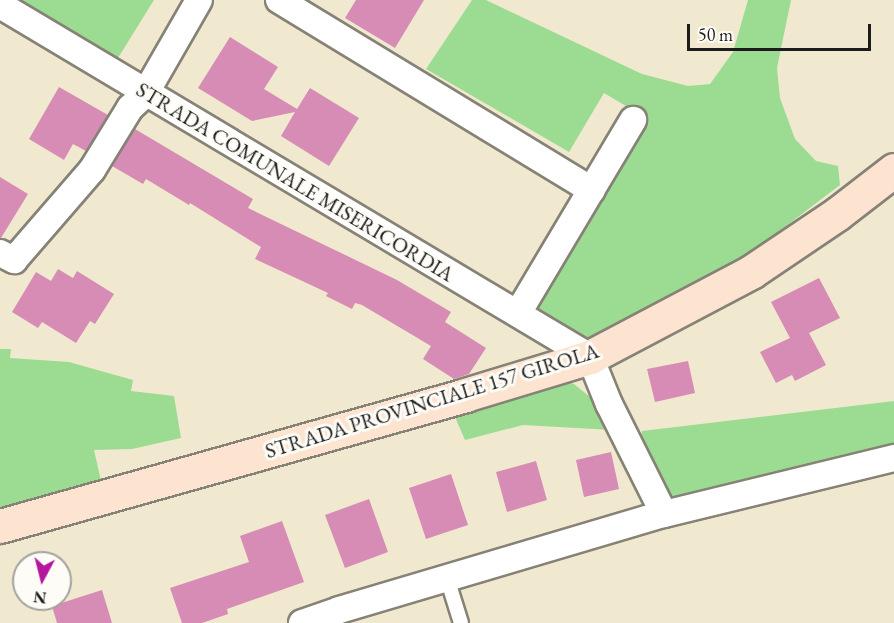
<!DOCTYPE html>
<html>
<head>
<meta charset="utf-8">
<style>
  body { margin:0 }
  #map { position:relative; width:894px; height:623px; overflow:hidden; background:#f1e9cf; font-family:"EB Garamond",serif }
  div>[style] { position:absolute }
  .green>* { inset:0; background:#9bdc92 }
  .building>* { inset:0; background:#d68cb4 }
  .roads { filter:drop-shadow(2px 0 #868276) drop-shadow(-2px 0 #868276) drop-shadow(0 2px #868276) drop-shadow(0 -2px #868276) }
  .lane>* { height:14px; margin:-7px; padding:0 7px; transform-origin:7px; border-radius:7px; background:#fff }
  .street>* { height:26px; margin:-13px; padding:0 13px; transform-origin:13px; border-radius:13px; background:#fff }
  .secondary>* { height:33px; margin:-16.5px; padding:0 16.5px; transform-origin:16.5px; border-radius:16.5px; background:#fde4d1 }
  span { translate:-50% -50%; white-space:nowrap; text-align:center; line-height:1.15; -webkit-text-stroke:6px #fdfcf7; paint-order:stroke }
  .street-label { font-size:21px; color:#1c1c1c }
  .north { position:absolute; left:12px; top:551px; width:60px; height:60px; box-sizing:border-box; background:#fdfcf7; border:2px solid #a3a29f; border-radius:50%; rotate:187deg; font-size:16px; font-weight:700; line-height:24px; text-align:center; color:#1c1c1c }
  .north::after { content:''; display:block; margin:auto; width:21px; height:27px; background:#b5179e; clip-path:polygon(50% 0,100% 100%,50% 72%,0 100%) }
  .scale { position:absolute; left:687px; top:24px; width:184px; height:27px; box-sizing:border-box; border:3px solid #1c1c1c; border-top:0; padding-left:8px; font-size:18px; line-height:21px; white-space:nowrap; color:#1c1c1c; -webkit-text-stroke:4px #fdfcf7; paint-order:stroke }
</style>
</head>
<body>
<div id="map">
  <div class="green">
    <i style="clip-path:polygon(4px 0,154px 0,113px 66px)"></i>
    <i style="clip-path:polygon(472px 0,486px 0,642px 74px,688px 86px,710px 84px,733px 52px,748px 0,791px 0,777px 68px,780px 98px,795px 139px,816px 161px,838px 166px,840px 185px,753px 251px,604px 333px,586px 339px,572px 340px,528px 315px,646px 118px,604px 93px,569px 152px,426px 69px)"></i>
    <i style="clip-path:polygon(0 349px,11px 349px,10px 358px,69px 362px,133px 380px,131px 391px,174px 396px,181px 438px,132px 449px,94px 450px,102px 485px,0 513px)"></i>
    <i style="clip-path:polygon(566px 382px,574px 384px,590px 397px,612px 430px,523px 425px,465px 440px,455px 417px)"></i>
    <i style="clip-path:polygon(894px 401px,894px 444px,696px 496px,675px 499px,669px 497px,640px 441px,642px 431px)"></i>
  </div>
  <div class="building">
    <i style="clip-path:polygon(356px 0,424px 0,395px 48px,345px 18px)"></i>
    <i style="clip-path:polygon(230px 37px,278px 67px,264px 89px,297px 109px,310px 88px,359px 118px,329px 166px,281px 136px,295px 112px,252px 121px,198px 88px)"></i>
    <i style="clip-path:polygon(59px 87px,108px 115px,86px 151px,73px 144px,64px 160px,29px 139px)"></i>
    <i style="clip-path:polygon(135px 129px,253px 199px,248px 208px,397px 280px,451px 312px,445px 322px,486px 348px,469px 374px,454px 379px,423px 359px,431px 346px,362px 305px,355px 303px,352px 309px,326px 296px,328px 293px,255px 259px,261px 247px,190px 203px,189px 205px,146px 179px,143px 184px,112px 166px)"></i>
    <i style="clip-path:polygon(0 177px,28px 194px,1px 238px,0 238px)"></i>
    <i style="clip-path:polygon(58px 269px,73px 278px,77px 271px,114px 294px,95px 324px,90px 321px,76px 343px,42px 322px,38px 328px,12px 312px,36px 272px,51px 281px)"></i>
    <i style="clip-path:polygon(819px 278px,840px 318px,809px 333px,826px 365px,795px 381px,792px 375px,776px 383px,760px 352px,790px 338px,771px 302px)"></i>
    <i style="clip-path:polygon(688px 361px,695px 393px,655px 402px,647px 369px)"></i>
    <i style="clip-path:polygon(611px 452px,619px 489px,584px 497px,576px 460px)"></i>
    <i style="clip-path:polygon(536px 461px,547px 500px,507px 512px,496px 472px)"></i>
    <i style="clip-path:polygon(451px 474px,468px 525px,426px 539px,409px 488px)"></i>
    <i style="clip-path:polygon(369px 499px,388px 552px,345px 568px,325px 515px)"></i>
    <i style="clip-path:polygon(282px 521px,304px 582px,227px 609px,228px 614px,202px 623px,182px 623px,170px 588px,249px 562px,240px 536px)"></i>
    <i style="clip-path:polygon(102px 590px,112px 623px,57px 623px,52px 606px)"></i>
  </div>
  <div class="roads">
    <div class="lane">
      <i style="left:447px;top:578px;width:47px;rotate:72.7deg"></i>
    </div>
    <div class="street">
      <i style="left:279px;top:0;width:366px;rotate:31.3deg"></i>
      <i style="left:0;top:5px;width:687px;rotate:30.82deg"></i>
      <i style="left:590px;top:357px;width:51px;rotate:68deg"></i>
      <i style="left:609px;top:404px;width:123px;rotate:63.4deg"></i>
      <i style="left:0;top:253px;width:16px;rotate:27deg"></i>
      <i style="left:14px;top:260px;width:119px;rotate:-49.1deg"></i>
      <i style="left:92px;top:170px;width:73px;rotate:-58.5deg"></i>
      <i style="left:130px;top:108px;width:21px;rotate:-43deg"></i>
      <i style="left:145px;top:94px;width:108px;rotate:-60.1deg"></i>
      <i style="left:518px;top:313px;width:225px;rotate:-59.2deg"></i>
      <i style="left:302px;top:623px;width:39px;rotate:-19deg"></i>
      <i style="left:339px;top:610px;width:339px;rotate:-16.5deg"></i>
      <i style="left:664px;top:514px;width:237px;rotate:-13.7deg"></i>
    </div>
    <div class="secondary">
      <i style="left:0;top:526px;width:483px;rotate:-15.7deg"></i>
      <i style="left:465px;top:395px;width:131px;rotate:-16.9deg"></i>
      <i style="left:590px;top:357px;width:182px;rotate:-27.8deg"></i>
      <i style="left:751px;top:272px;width:104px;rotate:-34deg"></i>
      <i style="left:837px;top:214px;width:72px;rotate:-37.7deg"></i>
    </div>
  </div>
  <div class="street-label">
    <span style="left:295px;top:182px;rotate:31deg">STRADA COMUNALE MISERICORDIA</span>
    <span style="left:432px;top:401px;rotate:-17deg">STRADA PROVINCIALE 157 GIROLA</span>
  </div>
  <div class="north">N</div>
  <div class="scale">50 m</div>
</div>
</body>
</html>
